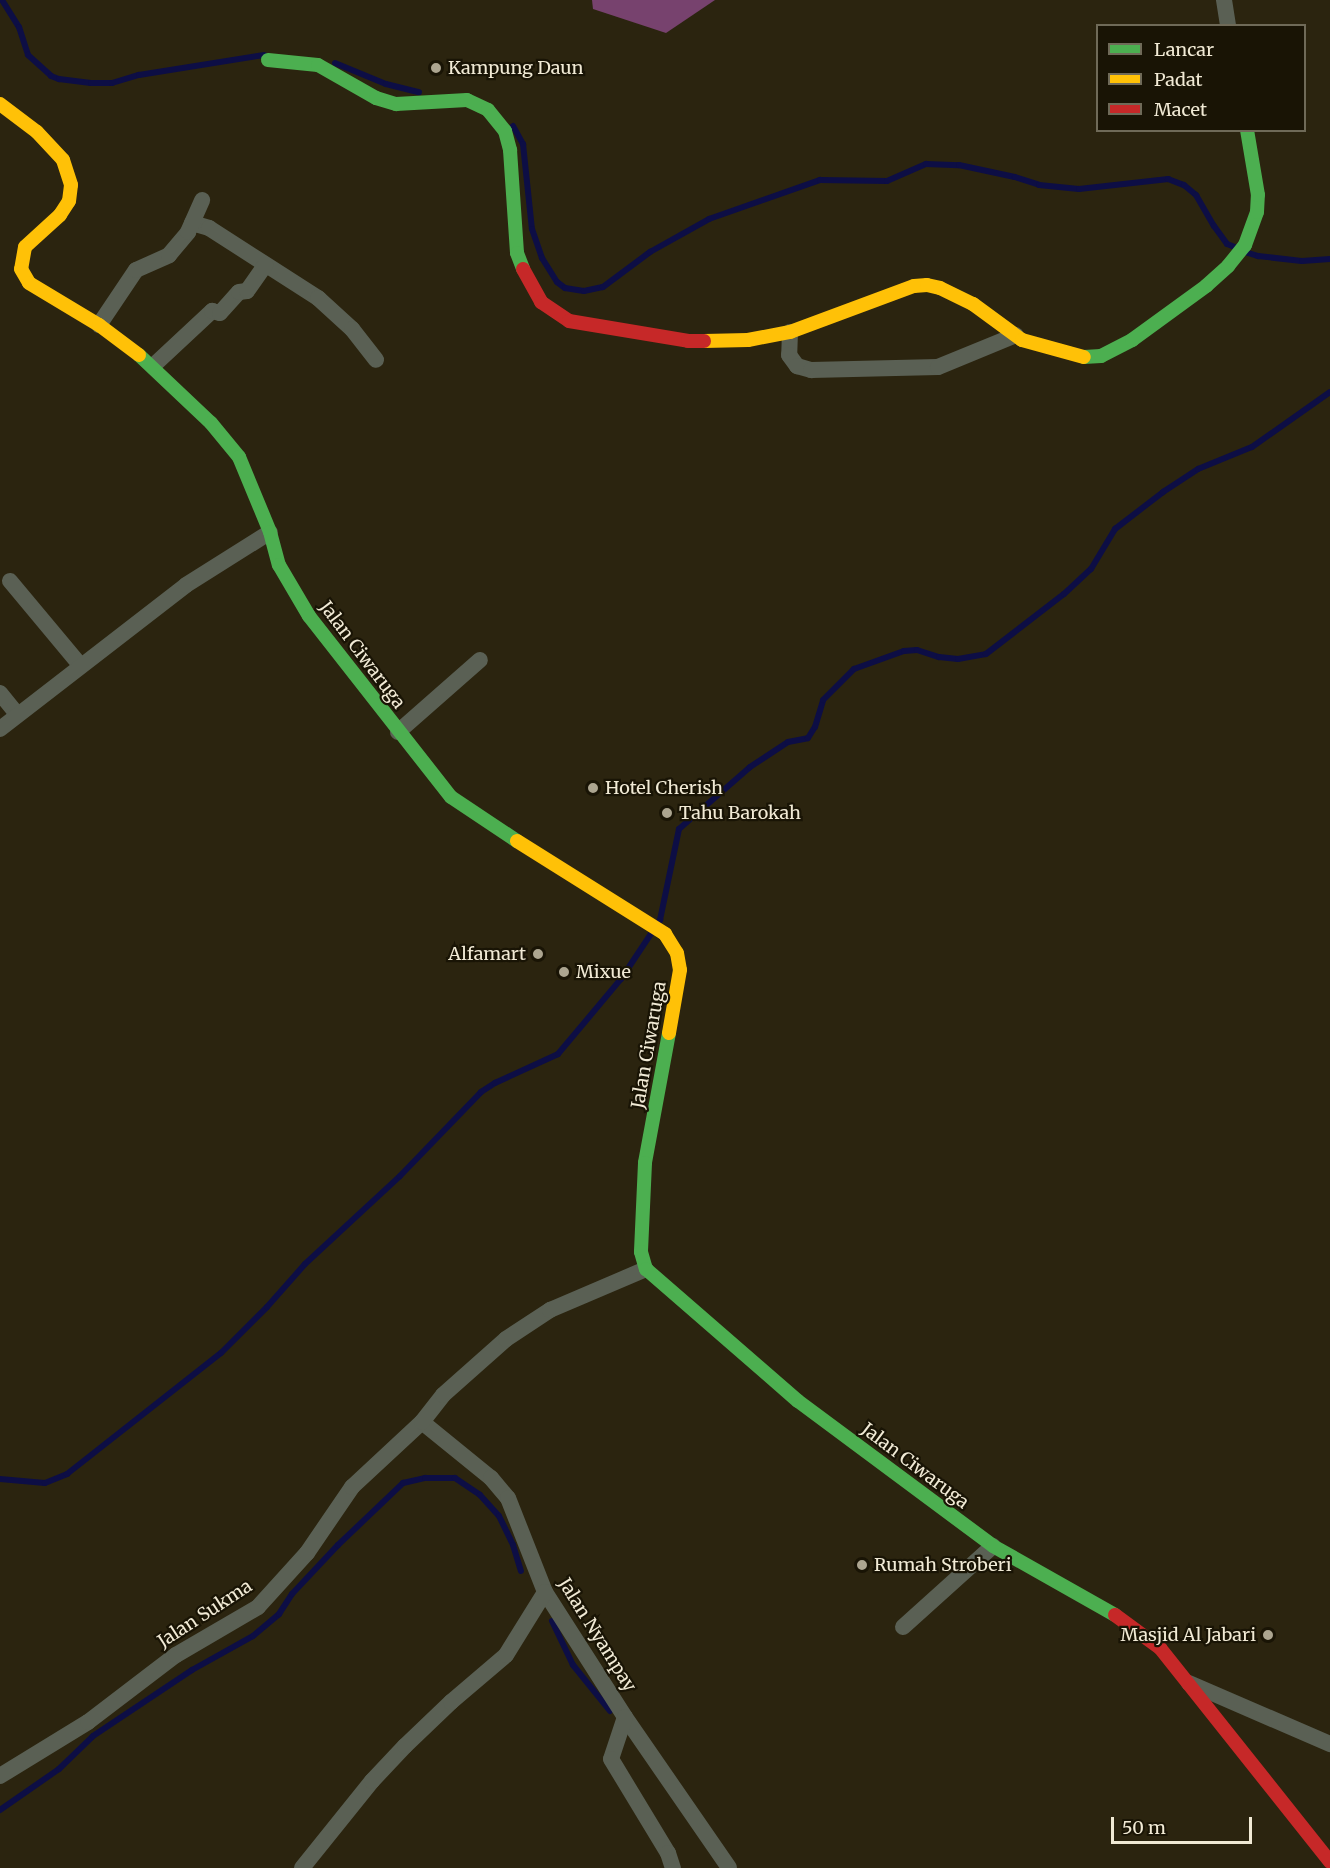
<!DOCTYPE html>
<html>
<head>
<meta charset="utf-8">
<style>
  body { margin:0 }
  #map { position:relative; width:1330px; height:1868px; overflow:hidden; background:#2b240f; font-family:Merriweather,serif }
  div>[style] { position:absolute }
  .forest>* { inset:0; background:#77426e }
  .stream>* { height:6px; margin:-3px; padding:0 3px; transform-origin:3px; border-radius:3px; background:#0d0e45 }
  .street>* { height:16px; margin:-8px; padding:0 8px; transform-origin:8px; border-radius:8px; background:#5a6054 }
  .fast>* { height:14px; margin:-7px; padding:0 7px; transform-origin:7px; border-radius:7px; background:#4caf50 }
  .slow>* { height:14px; margin:-7px; padding:0 7px; transform-origin:7px; border-radius:7px; background:#ffc107 }
  .jam>* { height:14px; margin:-7px; padding:0 7px; transform-origin:7px; border-radius:7px; background:#c62828 }
  .dots>* { width:16px; height:16px; translate:-50% -50%; box-sizing:border-box; border:3px solid #191405; border-radius:50% }
  span { translate:-50% -50%; white-space:nowrap; text-align:center; line-height:1.15; -webkit-text-stroke:4.5px #191405; paint-order:stroke }
  .poi-label { font-size:18px; color:#f1ead5 }
  .left { translate:0 -50%; text-align:left }
  .right { translate:-100% -50%; text-align:right }
  .street-label { font-size:18px; color:#f1ead5 }
  .legend { position:absolute; left:1096px; top:24px; width:210px; height:108px; box-sizing:border-box; background:#191405; border:2px solid #6f6a58; margin:0; padding:8px 10px; list-style:none; font-size:18px; color:#f1ead5 }
  .legend li { display:flex; align-items:center; gap:12px; height:30px }
  .legend b { width:30px; border:2px solid #6f6a58 }
  .scale { position:absolute; left:1111px; top:1817px; width:141px; height:27px; box-sizing:border-box; border:3px solid #f1ead5; border-top:0; padding-left:8px; font-size:18px; line-height:21px; white-space:nowrap; color:#f1ead5; -webkit-text-stroke:4px #191405; paint-order:stroke }
</style>
</head>
<body>
<div id="map">
  <div class="forest">
    <i style="clip-path:polygon(592px 0,715px 0,666px 33px,593px 9px)"></i>
  </div>
  <div class="stream">
    <i style="left:2px;top:0;width:32px;rotate:58deg"></i>
    <i style="left:19px;top:27px;width:29px;rotate:72deg"></i>
    <i style="left:28px;top:55px;width:31px;rotate:42deg"></i>
    <i style="left:51px;top:76px;width:9px;rotate:21deg"></i>
    <i style="left:59px;top:79px;width:32px;rotate:7deg"></i>
    <i style="left:91px;top:83px;width:21px"></i>
    <i style="left:112px;top:83px;width:28px;rotate:-17deg"></i>
    <i style="left:139px;top:75px;width:127px;rotate:-9.1deg"></i>
    <i style="left:335px;top:63px;width:55px;rotate:22.4deg"></i>
    <i style="left:386px;top:84px;width:34px;rotate:14deg"></i>
    <i style="left:513px;top:126px;width:21px;rotate:61deg"></i>
    <i style="left:523px;top:144px;width:85px;rotate:84deg"></i>
    <i style="left:532px;top:229px;width:31px;rotate:71deg"></i>
    <i style="left:542px;top:258px;width:28px;rotate:58deg"></i>
    <i style="left:557px;top:282px;width:10px;rotate:37deg"></i>
    <i style="left:565px;top:288px;width:19px;rotate:9deg"></i>
    <i style="left:584px;top:291px;width:19px;rotate:-12deg"></i>
    <i style="left:603px;top:287px;width:59px;rotate:-36.7deg"></i>
    <i style="left:650px;top:252px;width:68px;rotate:-29.2deg"></i>
    <i style="left:709px;top:219px;width:118px;rotate:-19.4deg"></i>
    <i style="left:820px;top:180px;width:67px;rotate:0.9deg"></i>
    <i style="left:887px;top:181px;width:43px;rotate:-23.6deg"></i>
    <i style="left:926px;top:164px;width:33px;rotate:2deg"></i>
    <i style="left:959px;top:165px;width:57px;rotate:12.1deg"></i>
    <i style="left:1015px;top:177px;width:25px;rotate:18deg"></i>
    <i style="left:1039px;top:185px;width:40px;rotate:5.7deg"></i>
    <i style="left:1079px;top:189px;width:90px;rotate:-6.4deg"></i>
    <i style="left:1168px;top:179px;width:17px;rotate:21deg"></i>
    <i style="left:1184px;top:185px;width:16px;rotate:40deg"></i>
    <i style="left:1196px;top:195px;width:36px;rotate:60deg"></i>
    <i style="left:1214px;top:226px;width:22px;rotate:54deg"></i>
    <i style="left:1227px;top:244px;width:9px;rotate:21deg"></i>
    <i style="left:1245px;top:252px;width:14px;rotate:17deg"></i>
    <i style="left:1258px;top:256px;width:44px;rotate:6.5deg"></i>
    <i style="left:1302px;top:261px;width:28px;rotate:-4deg"></i>
    <i style="left:0;top:1479px;width:45px;rotate:5.1deg"></i>
    <i style="left:45px;top:1483px;width:24px;rotate:-22deg"></i>
    <i style="left:67px;top:1474px;width:196px;rotate:-38.2deg"></i>
    <i style="left:221px;top:1353px;width:65px;rotate:-45deg"></i>
    <i style="left:267px;top:1307px;width:57px;rotate:-48.5deg"></i>
    <i style="left:305px;top:1264px;width:129px;rotate:-42.8deg"></i>
    <i style="left:400px;top:1176px;width:117px;rotate:-46deg"></i>
    <i style="left:481px;top:1092px;width:17px;rotate:-33deg"></i>
    <i style="left:495px;top:1083px;width:69px;rotate:-24.7deg"></i>
    <i style="left:558px;top:1054px;width:98px;rotate:-50deg"></i>
    <i style="left:621px;top:979px;width:71px;rotate:-56.5deg"></i>
    <i style="left:660px;top:920px;width:93px;rotate:-78.2deg"></i>
    <i style="left:679px;top:829px;width:94px;rotate:-41.1deg"></i>
    <i style="left:750px;top:767px;width:45px;rotate:-33.3deg"></i>
    <i style="left:788px;top:742px;width:20px;rotate:-11deg"></i>
    <i style="left:808px;top:738px;width:13px;rotate:-58deg"></i>
    <i style="left:815px;top:727px;width:28px;rotate:-73deg"></i>
    <i style="left:823px;top:700px;width:44px;rotate:-45deg"></i>
    <i style="left:854px;top:669px;width:53px;rotate:-19.8deg"></i>
    <i style="left:904px;top:651px;width:13px;rotate:-4deg"></i>
    <i style="left:917px;top:650px;width:23px;rotate:18deg"></i>
    <i style="left:939px;top:657px;width:19px;rotate:6deg"></i>
    <i style="left:958px;top:659px;width:28px;rotate:-10deg"></i>
    <i style="left:986px;top:654px;width:98px;rotate:-37.6deg"></i>
    <i style="left:1064px;top:594px;width:37px;rotate:-43deg"></i>
    <i style="left:1091px;top:569px;width:47px;rotate:-59deg"></i>
    <i style="left:1115px;top:529px;width:61px;rotate:-37.6deg"></i>
    <i style="left:1163px;top:492px;width:42px;rotate:-33.3deg"></i>
    <i style="left:1198px;top:469px;width:58px;rotate:-22.2deg"></i>
    <i style="left:1252px;top:447px;width:95px;rotate:-35.2deg"></i>
    <i style="left:552px;top:1621px;width:49px;rotate:64.5deg"></i>
    <i style="left:573px;top:1665px;width:59px;rotate:51.2deg"></i>
    <i style="left:0;top:1810px;width:72px;rotate:-34.8deg"></i>
    <i style="left:59px;top:1769px;width:47px;rotate:-44.1deg"></i>
    <i style="left:93px;top:1736px;width:119px;rotate:-33.7deg"></i>
    <i style="left:192px;top:1670px;width:70px;rotate:-29.1deg"></i>
    <i style="left:253px;top:1636px;width:34px;rotate:-40deg"></i>
    <i style="left:279px;top:1614px;width:24px;rotate:-57deg"></i>
    <i style="left:292px;top:1594px;width:67px;rotate:-46.8deg"></i>
    <i style="left:338px;top:1545px;width:90px;rotate:-43.6deg"></i>
    <i style="left:403px;top:1483px;width:23px;rotate:-13deg"></i>
    <i style="left:425px;top:1478px;width:30px"></i>
    <i style="left:455px;top:1478px;width:30px;rotate:34deg"></i>
    <i style="left:480px;top:1495px;width:28px;rotate:48deg"></i>
    <i style="left:499px;top:1516px;width:32px;rotate:64deg"></i>
    <i style="left:513px;top:1545px;width:27px;rotate:73deg"></i>
  </div>
  <div class="street">
    <i style="left:1224px;top:0;width:26px;rotate:81deg"></i>
    <i style="left:192px;top:223px;width:18px;rotate:16deg"></i>
    <i style="left:209px;top:228px;width:130px;rotate:32.7deg"></i>
    <i style="left:318px;top:298px;width:46px;rotate:42.4deg"></i>
    <i style="left:352px;top:329px;width:39px;rotate:52deg"></i>
    <i style="left:99px;top:325px;width:66px;rotate:-56.1deg"></i>
    <i style="left:136px;top:270px;width:36px;rotate:-24deg"></i>
    <i style="left:169px;top:255px;width:30px;rotate:-50deg"></i>
    <i style="left:188px;top:232px;width:35px;rotate:-66deg"></i>
    <i style="left:790px;top:332px;width:23px;rotate:92deg"></i>
    <i style="left:789px;top:355px;width:14px;rotate:54deg"></i>
    <i style="left:797px;top:366px;width:15px;rotate:16deg"></i>
    <i style="left:811px;top:370px;width:127px;rotate:-1.4deg"></i>
    <i style="left:938px;top:367px;width:84px;rotate:-22.3deg"></i>
    <i style="left:153px;top:366px;width:81px;rotate:-43deg"></i>
    <i style="left:212px;top:311px;width:8px;rotate:14deg"></i>
    <i style="left:220px;top:313px;width:28px;rotate:-48deg"></i>
    <i style="left:239px;top:292px;width:8px;rotate:-7deg"></i>
    <i style="left:247px;top:291px;width:32px;rotate:-55deg"></i>
    <i style="left:10px;top:581px;width:109px;rotate:50.2deg"></i>
    <i style="left:0;top:693px;width:27px;rotate:51deg"></i>
    <i style="left:0;top:729px;width:235px;rotate:-37.7deg"></i>
    <i style="left:186px;top:585px;width:99px;rotate:-32.2deg"></i>
    <i style="left:398px;top:732px;width:109px;rotate:-41.3deg"></i>
    <i style="left:422px;top:1422px;width:89px;rotate:39.1deg"></i>
    <i style="left:491px;top:1478px;width:26px;rotate:50deg"></i>
    <i style="left:508px;top:1498px;width:101px;rotate:68.5deg"></i>
    <i style="left:545px;top:1592px;width:148px;rotate:57.4deg"></i>
    <i style="left:625px;top:1717px;width:183px;rotate:55.4deg"></i>
    <i style="left:903px;top:1627px;width:121px;rotate:-42deg"></i>
    <i style="left:1189px;top:1683px;width:154px;rotate:23.4deg"></i>
    <i style="left:625px;top:1717px;width:44px;rotate:108.4deg"></i>
    <i style="left:611px;top:1759px;width:110px;rotate:58.8deg"></i>
    <i style="left:668px;top:1853px;width:16px;rotate:72deg"></i>
    <i style="left:0;top:1776px;width:103px;rotate:-31.5deg"></i>
    <i style="left:88px;top:1722px;width:111px;rotate:-37.3deg"></i>
    <i style="left:176px;top:1655px;width:95px;rotate:-30.3deg"></i>
    <i style="left:258px;top:1607px;width:73px;rotate:-47.8deg"></i>
    <i style="left:307px;top:1553px;width:80px;rotate:-55.7deg"></i>
    <i style="left:352px;top:1487px;width:96px;rotate:-42.9deg"></i>
    <i style="left:422px;top:1422px;width:34px;rotate:-52deg"></i>
    <i style="left:443px;top:1395px;width:84px;rotate:-41.6deg"></i>
    <i style="left:506px;top:1339px;width:53px;rotate:-33.4deg"></i>
    <i style="left:550px;top:1310px;width:104px;rotate:-23.1deg"></i>
    <i style="left:302px;top:1868px;width:112px;rotate:-51.2deg"></i>
    <i style="left:372px;top:1781px;width:48px;rotate:-46.7deg"></i>
    <i style="left:405px;top:1746px;width:64px;rotate:-43.7deg"></i>
    <i style="left:451px;top:1702px;width:72px;rotate:-40.5deg"></i>
    <i style="left:506px;top:1655px;width:74px;rotate:-58.2deg"></i>
  </div>
  <div class="fast">
    <i style="left:268px;top:60px;width:50px;rotate:5.7deg"></i>
    <i style="left:318px;top:65px;width:67px;rotate:29.6deg"></i>
    <i style="left:376px;top:98px;width:21px;rotate:17deg"></i>
    <i style="left:396px;top:104px;width:71px;rotate:-3.2deg"></i>
    <i style="left:467px;top:100px;width:23px;rotate:25deg"></i>
    <i style="left:488px;top:110px;width:27px;rotate:51deg"></i>
    <i style="left:505px;top:131px;width:20px;rotate:75deg"></i>
    <i style="left:510px;top:150px;width:103px;rotate:86.1deg"></i>
    <i style="left:517px;top:253px;width:17px;rotate:69deg"></i>
    <i style="left:139px;top:355px;width:99px;rotate:43.4deg"></i>
    <i style="left:211px;top:423px;width:44px;rotate:50.5deg"></i>
    <i style="left:239px;top:457px;width:81px;rotate:67.5deg"></i>
    <i style="left:270px;top:532px;width:34px;rotate:75deg"></i>
    <i style="left:279px;top:565px;width:59px;rotate:59.5deg"></i>
    <i style="left:309px;top:616px;width:230px;rotate:51.9deg"></i>
    <i style="left:451px;top:797px;width:79px;rotate:33.7deg"></i>
    <i style="left:1084px;top:357px;width:17px;rotate:-3deg"></i>
    <i style="left:1101px;top:356px;width:35px;rotate:-27deg"></i>
    <i style="left:1132px;top:340px;width:92px;rotate:-36.1deg"></i>
    <i style="left:1206px;top:286px;width:30px;rotate:-42deg"></i>
    <i style="left:1228px;top:266px;width:27px;rotate:-51deg"></i>
    <i style="left:1245px;top:245px;width:35px;rotate:-70deg"></i>
    <i style="left:1257px;top:212px;width:17px;rotate:-87deg"></i>
    <i style="left:1258px;top:195px;width:66px;rotate:-99.6deg"></i>
    <i style="left:669px;top:1033px;width:132px;rotate:100.5deg"></i>
    <i style="left:645px;top:1163px;width:89px;rotate:92.6deg"></i>
    <i style="left:641px;top:1252px;width:18px;rotate:74deg"></i>
    <i style="left:646px;top:1269px;width:201px;rotate:41deg"></i>
    <i style="left:798px;top:1401px;width:243px;rotate:36.6deg"></i>
    <i style="left:993px;top:1546px;width:140px;rotate:29.5deg"></i>
  </div>
  <div class="slow">
    <i style="left:0;top:104px;width:46px;rotate:37.1deg"></i>
    <i style="left:37px;top:132px;width:38px;rotate:47deg"></i>
    <i style="left:63px;top:160px;width:26px;rotate:72deg"></i>
    <i style="left:71px;top:185px;width:16px;rotate:97deg"></i>
    <i style="left:69px;top:201px;width:17px;rotate:123deg"></i>
    <i style="left:60px;top:215px;width:47px;rotate:137.6deg"></i>
    <i style="left:25px;top:247px;width:22px;rotate:100deg"></i>
    <i style="left:21px;top:269px;width:16px;rotate:60deg"></i>
    <i style="left:29px;top:283px;width:82px;rotate:31deg"></i>
    <i style="left:99px;top:325px;width:50px;rotate:36.9deg"></i>
    <i style="left:704px;top:341px;width:44px;rotate:-1.3deg"></i>
    <i style="left:748px;top:340px;width:43px;rotate:-10.8deg"></i>
    <i style="left:790px;top:332px;width:132px;rotate:-20.4deg"></i>
    <i style="left:914px;top:286px;width:13px;rotate:-4deg"></i>
    <i style="left:927px;top:285px;width:13px;rotate:13deg"></i>
    <i style="left:940px;top:288px;width:37px;rotate:26deg"></i>
    <i style="left:973px;top:304px;width:61px;rotate:36.3deg"></i>
    <i style="left:1022px;top:340px;width:64px;rotate:15.3deg"></i>
    <i style="left:517px;top:841px;width:175px;rotate:32.1deg"></i>
    <i style="left:665px;top:934px;width:22px;rotate:58deg"></i>
    <i style="left:677px;top:953px;width:17px;rotate:80deg"></i>
    <i style="left:680px;top:970px;width:64px;rotate:99.9deg"></i>
  </div>
  <div class="jam">
    <i style="left:523px;top:269px;width:38px;rotate:61deg"></i>
    <i style="left:541px;top:302px;width:34px;rotate:34deg"></i>
    <i style="left:569px;top:321px;width:121px;rotate:9.5deg"></i>
    <i style="left:688px;top:341px;width:16px"></i>
    <i style="left:1115px;top:1615px;width:56px;rotate:36.3deg"></i>
    <i style="left:1160px;top:1648px;width:273px;rotate:51.5deg"></i>
  </div>
  <div class="dots">
    <i style="left:436px;top:68px;background:#aca590"></i>
    <i style="left:593px;top:788px;background:#aca590"></i>
    <i style="left:667px;top:813px;background:#aca590"></i>
    <i style="left:538px;top:954px;background:#aca590"></i>
    <i style="left:564px;top:972px;background:#aca590"></i>
    <i style="left:862px;top:1565px;background:#aca590"></i>
    <i style="left:1268px;top:1635px;background:#aca590"></i>
  </div>
  <div class="poi-label">
    <span class="left" style="left:448px;top:68px">Kampung Daun</span>
    <span class="left" style="left:605px;top:788px">Hotel Cherish</span>
    <span class="left" style="left:679px;top:813px">Tahu Barokah</span>
    <span class="right" style="left:526px;top:954px">Alfamart</span>
    <span class="left" style="left:576px;top:972px">Mixue</span>
    <span class="left" style="left:874px;top:1565px">Rumah Stroberi</span>
    <span class="right" style="left:1256px;top:1635px">Masjid Al Jabari</span>
  </div>
  <div class="street-label">
    <span style="left:362px;top:655px;rotate:53deg">Jalan Ciwaruga</span>
    <span style="left:649px;top:1045px;rotate:-80deg">Jalan Ciwaruga</span>
    <span style="left:915px;top:1466px;rotate:37deg">Jalan Ciwaruga</span>
    <span style="left:205px;top:1614px;rotate:-33deg">Jalan Sukma</span>
    <span style="left:597px;top:1635px;rotate:58deg">Jalan Nyampay</span>
  </div>
  <ul class="legend">
  <li><b style="height:8px;background:#4caf50"></b>Lancar</li>
  <li><b style="height:8px;background:#ffc107"></b>Padat</li>
  <li><b style="height:8px;background:#c62828"></b>Macet</li>
  </ul>
  <div class="scale">50 m</div>
</div>
</body>
</html>
